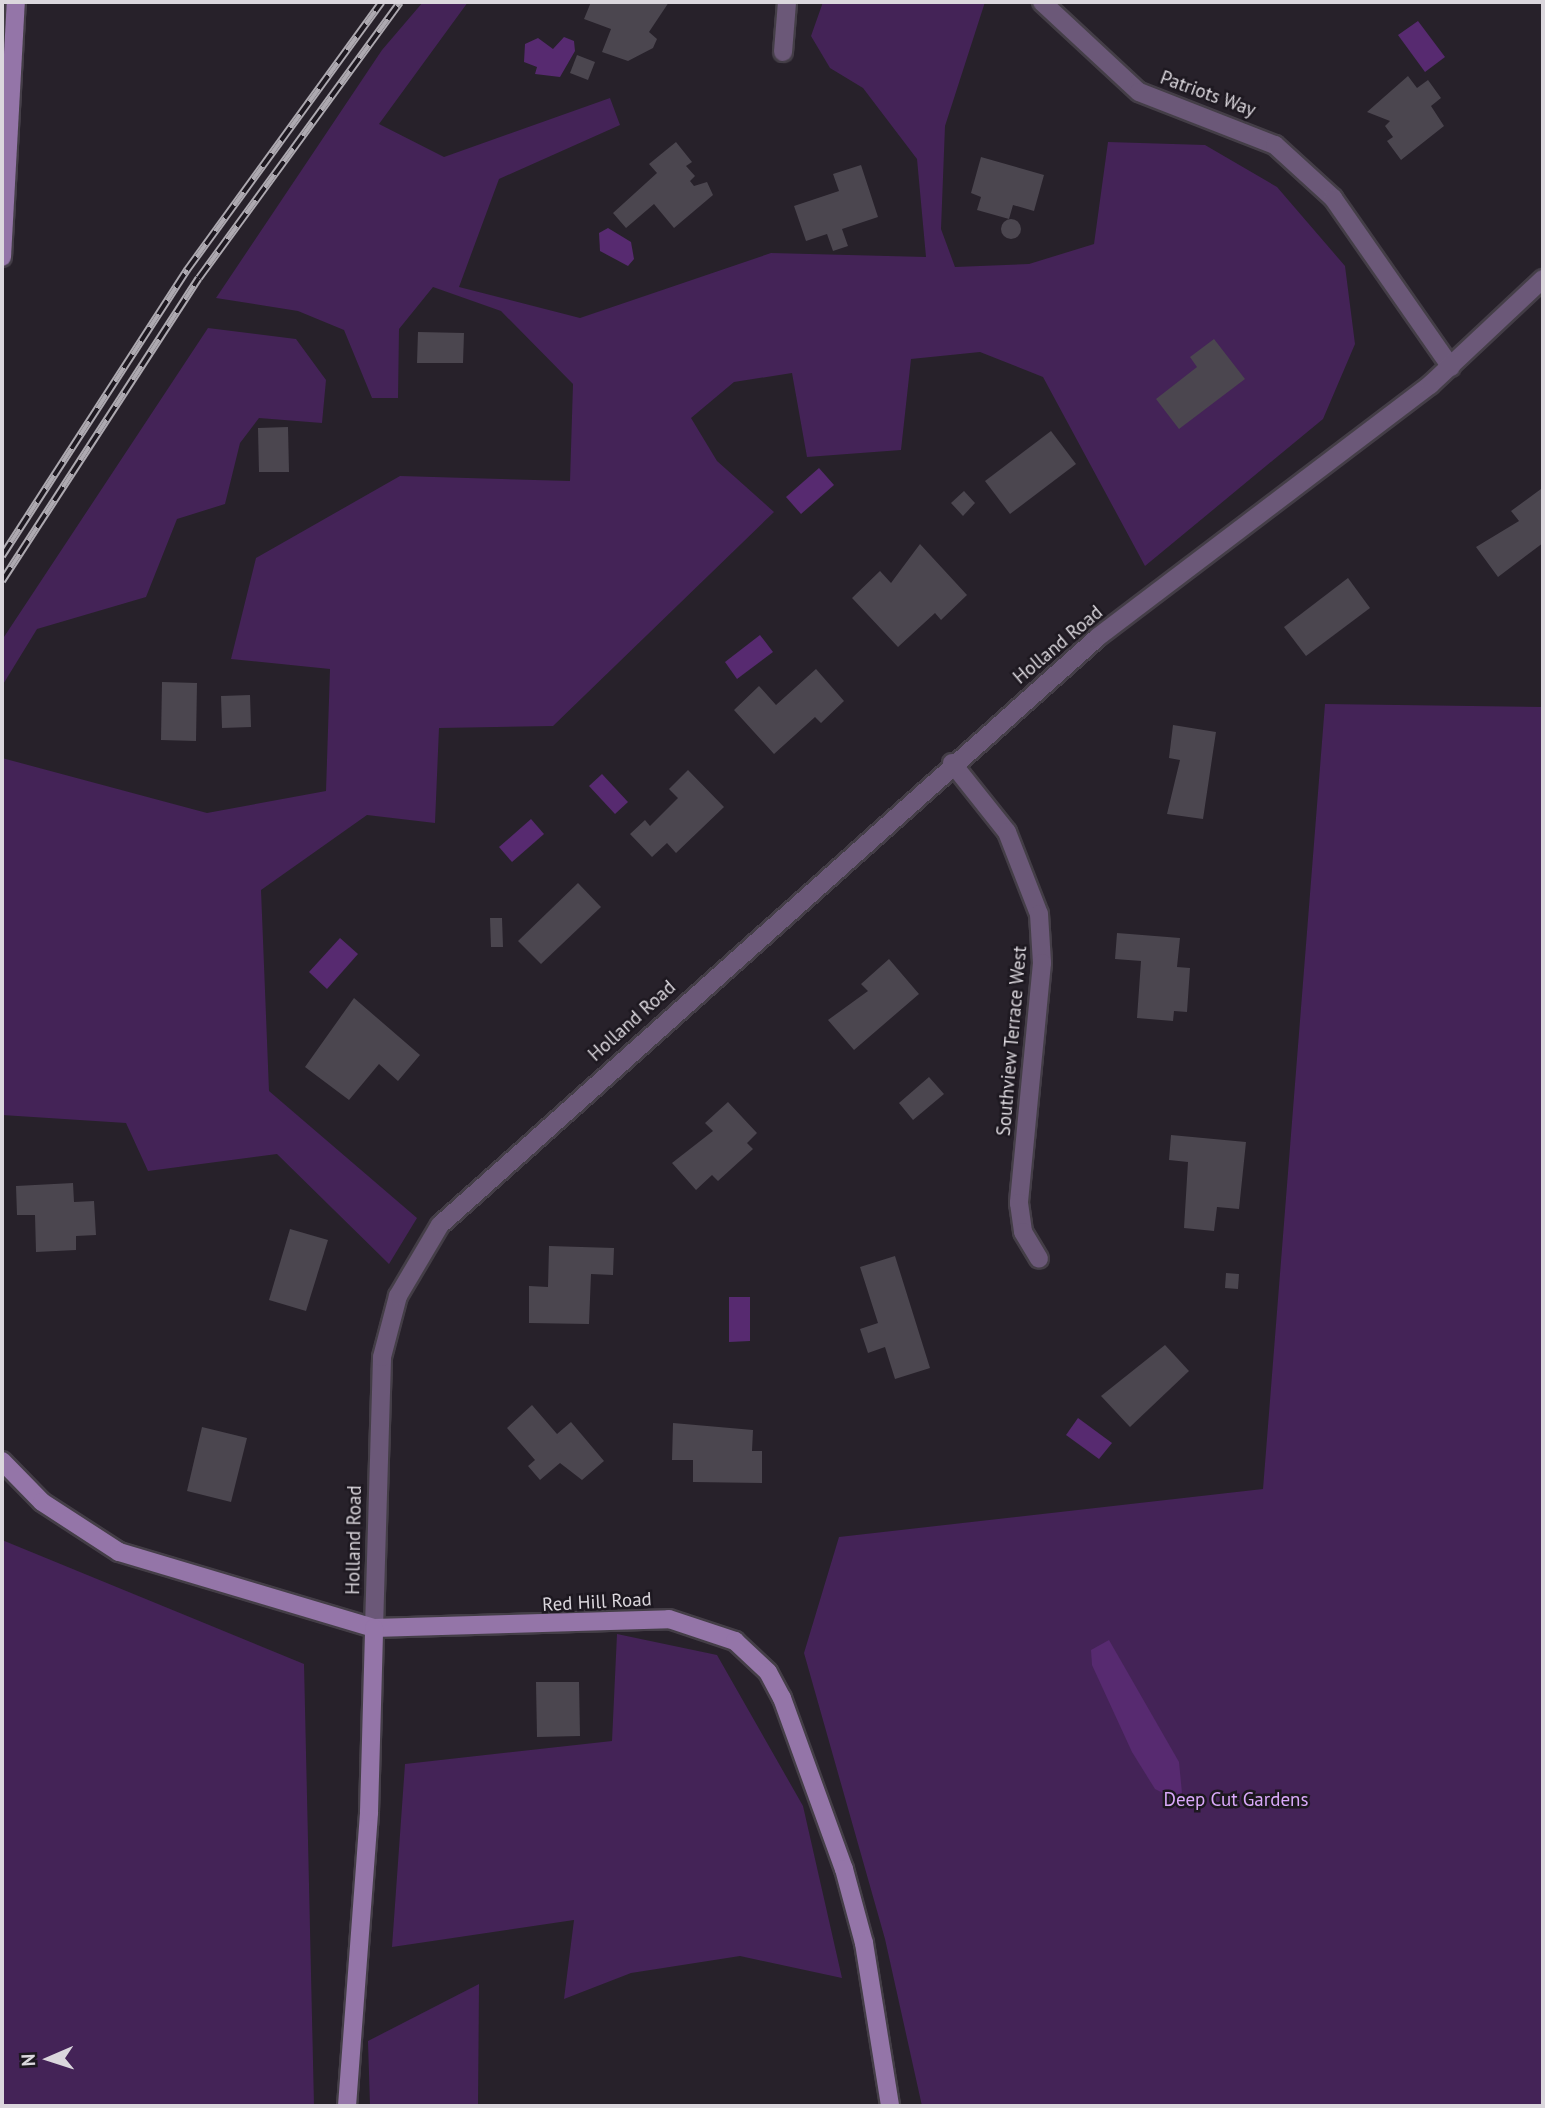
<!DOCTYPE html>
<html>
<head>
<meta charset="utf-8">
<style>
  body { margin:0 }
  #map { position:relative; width:1545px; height:2108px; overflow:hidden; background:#27212a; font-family:"PT Sans",sans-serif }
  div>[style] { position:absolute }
  .green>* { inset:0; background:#442357 }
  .water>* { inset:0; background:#572a70 }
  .building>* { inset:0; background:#4b464f }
  .round { border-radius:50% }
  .roads { filter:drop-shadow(2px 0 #443e47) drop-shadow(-2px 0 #443e47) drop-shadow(0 2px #443e47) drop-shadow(0 -2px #443e47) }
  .street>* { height:18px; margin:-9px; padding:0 9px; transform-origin:9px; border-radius:9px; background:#6b5878 }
  .secondary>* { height:18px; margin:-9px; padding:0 9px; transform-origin:9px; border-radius:9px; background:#9475a8 }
  .rail>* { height:8px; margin-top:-4px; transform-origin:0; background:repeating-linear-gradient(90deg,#1d1820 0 16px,#ada9b0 0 32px); box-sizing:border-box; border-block:2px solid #ada9b0 }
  span { translate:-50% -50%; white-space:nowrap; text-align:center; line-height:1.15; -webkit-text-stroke:5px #1d1820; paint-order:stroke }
  .street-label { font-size:19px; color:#dbd7dd }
  .park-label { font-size:19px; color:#daa9fa }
  .frame { position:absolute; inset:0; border:4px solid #dbd7dd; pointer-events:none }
  .north { position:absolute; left:14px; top:2024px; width:70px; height:70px; -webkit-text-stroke:5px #1d1820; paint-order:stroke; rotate:267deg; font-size:19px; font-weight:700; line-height:28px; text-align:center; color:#dbd7dd }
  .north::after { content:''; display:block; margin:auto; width:24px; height:32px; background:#dbd7dd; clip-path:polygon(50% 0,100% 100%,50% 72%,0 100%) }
</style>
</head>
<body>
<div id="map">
  <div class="green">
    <i style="clip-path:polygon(423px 2px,468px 2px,379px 124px,444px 157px,610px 98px,620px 125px,499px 179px,459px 287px,580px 318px,771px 253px,926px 257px,917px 159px,863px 88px,830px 68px,811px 36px,823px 2px,985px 2px,945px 126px,941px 229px,955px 267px,1029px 264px,1094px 244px,1108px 142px,1205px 145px,1277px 187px,1345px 266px,1355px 344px,1323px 419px,1145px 566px,1043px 377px,980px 352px,911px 359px,901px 450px,807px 457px,792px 373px,734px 382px,691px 418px,717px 461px,774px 512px,553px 726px,439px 728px,435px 823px,367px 815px,261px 890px,269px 1091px,417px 1218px,389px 1264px,277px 1154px,148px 1171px,126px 1123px,2px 1115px,2px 758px,207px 813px,326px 791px,330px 669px,231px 659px,256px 558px,400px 476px,570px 481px,573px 384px,501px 311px,433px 287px,399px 329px,398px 398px,372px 398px,344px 330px,298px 311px,216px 298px,382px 50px)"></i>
    <i style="clip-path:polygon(208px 328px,296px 339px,326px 380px,322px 423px,259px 418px,240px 443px,225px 504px,177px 519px,146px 597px,37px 629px,2px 686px,2px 640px)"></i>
    <i style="clip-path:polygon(1325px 704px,1543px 707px,1543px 2106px,922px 2106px,885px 1939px,804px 1653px,839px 1537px,1263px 1489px)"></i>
    <i style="clip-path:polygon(2px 1540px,304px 1664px,314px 2106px,2px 2106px)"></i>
    <i style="clip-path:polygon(617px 1634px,717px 1655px,803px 1806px,842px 1978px,740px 1956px,631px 1973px,564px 1999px,574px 1920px,392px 1947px,405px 1764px,612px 1741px)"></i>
    <i style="clip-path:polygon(479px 1984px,478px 2106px,370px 2106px,368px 2041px)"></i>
  </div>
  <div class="water">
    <i style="clip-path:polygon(1418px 21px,1445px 57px,1425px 72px,1398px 35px)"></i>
    <i style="clip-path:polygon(564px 37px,574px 41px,575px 51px,560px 77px,535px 74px,537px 67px,524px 62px,525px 44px,538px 38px,553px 49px)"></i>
    <i style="clip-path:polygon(608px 228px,631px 242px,634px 259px,628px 266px,600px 251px,599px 233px)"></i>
    <i style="clip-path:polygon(819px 468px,834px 485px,801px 514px,786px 497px)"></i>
    <i style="clip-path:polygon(760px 635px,773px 652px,737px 679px,725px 662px)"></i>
    <i style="clip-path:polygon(602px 774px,628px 802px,615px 814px,589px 786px)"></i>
    <i style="clip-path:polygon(531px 819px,544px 834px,512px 862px,499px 847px)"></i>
    <i style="clip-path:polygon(340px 938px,358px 954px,327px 989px,309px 972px)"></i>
    <i style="clip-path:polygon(729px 1297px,750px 1297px,750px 1341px,729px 1342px)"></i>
    <i style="clip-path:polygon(1078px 1418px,1112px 1443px,1099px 1459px,1066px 1435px)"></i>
    <i style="clip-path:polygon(1109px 1640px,1179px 1762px,1182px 1793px,1175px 1799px,1155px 1789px,1132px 1752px,1092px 1665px,1091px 1650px)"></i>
  </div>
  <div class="building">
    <i style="clip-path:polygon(591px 2px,669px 2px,649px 32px,657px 39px,653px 48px,628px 61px,602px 52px,611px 29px,584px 19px)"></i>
    <i style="clip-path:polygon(577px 55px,595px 62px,588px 80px,570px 73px)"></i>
    <i style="clip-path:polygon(1408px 76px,1417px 88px,1428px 80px,1441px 98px,1431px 106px,1444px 126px,1401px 160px,1387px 141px,1393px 137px,1385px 126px,1390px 121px,1367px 112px)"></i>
    <i style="clip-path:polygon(676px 142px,692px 162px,686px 166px,695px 176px,690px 181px,694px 186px,707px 182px,713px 195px,674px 228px,654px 204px,626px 228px,613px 213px,657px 173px,649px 164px)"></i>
    <i style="clip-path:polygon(981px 157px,1044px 175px,1034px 211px,1013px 205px,1009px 219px,977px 210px,981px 197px,971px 193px)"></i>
    <i style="clip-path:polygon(861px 165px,878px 217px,842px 229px,848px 246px,833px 251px,827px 234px,806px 241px,794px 206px,839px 191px,833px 174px)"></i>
    <i class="round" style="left:1001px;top:219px;width:20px;height:20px"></i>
    <i style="clip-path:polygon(418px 332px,464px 333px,463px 363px,417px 363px)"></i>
    <i style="clip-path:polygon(1214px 339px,1245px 379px,1179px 429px,1156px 399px,1197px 367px,1190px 357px)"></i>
    <i style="clip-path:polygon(288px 427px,289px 472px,259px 472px,258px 428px)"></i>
    <i style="clip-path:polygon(1051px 431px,1076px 464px,1010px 514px,985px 481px)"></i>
    <i style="clip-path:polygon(1541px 489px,1543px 543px,1498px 577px,1476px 547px,1519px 521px,1511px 511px)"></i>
    <i style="clip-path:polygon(964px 491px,975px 503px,963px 516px,951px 503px)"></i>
    <i style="clip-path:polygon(920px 544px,967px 595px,941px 620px,935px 613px,898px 647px,852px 598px,880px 571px,891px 583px)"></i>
    <i style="clip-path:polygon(1348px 578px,1370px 608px,1306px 656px,1284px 627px)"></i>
    <i style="clip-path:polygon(816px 669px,844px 701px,821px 723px,815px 717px,774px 754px,734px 710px,759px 686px,776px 705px)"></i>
    <i style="clip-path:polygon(162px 682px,197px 683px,196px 741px,161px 740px)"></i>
    <i style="clip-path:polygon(250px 695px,251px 727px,222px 728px,221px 696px)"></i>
    <i style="clip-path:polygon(1173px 725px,1216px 732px,1203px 819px,1167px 814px,1180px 760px,1169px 758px)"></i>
    <i style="clip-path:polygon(688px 770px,724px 807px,676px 853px,667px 843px,652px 857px,630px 834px,645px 820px,650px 826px,678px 798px,669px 789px)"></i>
    <i style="clip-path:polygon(578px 883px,601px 907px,541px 964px,518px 941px)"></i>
    <i style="clip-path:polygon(490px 918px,502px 918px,503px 947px,491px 947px)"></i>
    <i style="clip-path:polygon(1117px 933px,1180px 938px,1177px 967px,1190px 968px,1187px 1012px,1174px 1011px,1173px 1021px,1137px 1018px,1141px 961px,1115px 959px)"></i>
    <i style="clip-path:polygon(889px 959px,919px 994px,854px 1050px,828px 1020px,868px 991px,861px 984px)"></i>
    <i style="clip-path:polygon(354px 998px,420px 1055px,398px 1081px,379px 1064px,349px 1100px,305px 1067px)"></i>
    <i style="clip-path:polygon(929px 1077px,944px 1094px,913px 1120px,899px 1103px)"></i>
    <i style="clip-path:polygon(728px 1102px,757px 1133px,747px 1143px,753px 1149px,718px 1181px,712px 1175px,696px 1190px,672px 1163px,713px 1131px,705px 1123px)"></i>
    <i style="clip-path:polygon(1171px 1135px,1246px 1142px,1239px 1209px,1217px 1207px,1214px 1231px,1184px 1228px,1188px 1162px,1169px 1160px)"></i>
    <i style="clip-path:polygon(73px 1183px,74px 1202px,94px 1201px,96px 1235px,76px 1236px,76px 1250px,36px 1252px,35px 1215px,17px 1215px,16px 1186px)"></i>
    <i style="clip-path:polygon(290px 1229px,328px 1240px,306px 1311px,269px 1300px)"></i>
    <i style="clip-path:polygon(549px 1246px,614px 1248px,613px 1275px,591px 1274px,589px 1324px,529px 1323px,529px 1286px,548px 1287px)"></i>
    <i style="clip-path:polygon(895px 1256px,930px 1368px,895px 1379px,885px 1347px,868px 1353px,860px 1329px,878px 1323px,860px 1267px)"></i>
    <i style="clip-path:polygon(1226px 1273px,1239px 1274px,1238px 1289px,1225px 1288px)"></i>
    <i style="clip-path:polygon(1165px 1345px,1189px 1371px,1130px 1427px,1101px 1396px)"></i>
    <i style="clip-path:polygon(532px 1405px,557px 1434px,571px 1422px,604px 1461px,582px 1480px,560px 1463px,540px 1480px,528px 1466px,535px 1460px,507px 1428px)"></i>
    <i style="clip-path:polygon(673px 1423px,753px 1430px,752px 1451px,762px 1451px,762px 1483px,693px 1482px,693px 1460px,672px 1460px)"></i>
    <i style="clip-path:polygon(202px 1427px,247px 1438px,231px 1502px,187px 1491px)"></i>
    <i style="clip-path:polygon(536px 1682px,579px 1682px,580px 1736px,537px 1737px)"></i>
  </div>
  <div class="roads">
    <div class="street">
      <i style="left:1042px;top:2px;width:132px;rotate:42.9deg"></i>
      <i style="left:1139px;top:92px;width:146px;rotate:21.3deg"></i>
      <i style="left:1275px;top:145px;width:79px;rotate:42.4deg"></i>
      <i style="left:1333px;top:198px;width:206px;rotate:55.1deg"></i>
      <i style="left:783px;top:52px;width:50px;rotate:-85.4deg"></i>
      <i style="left:952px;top:763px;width:88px;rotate:51.4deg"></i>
      <i style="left:1007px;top:832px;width:88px;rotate:68.7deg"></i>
      <i style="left:1039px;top:914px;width:49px;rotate:86.5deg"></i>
      <i style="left:1042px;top:963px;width:241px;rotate:95.5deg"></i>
      <i style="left:1019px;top:1203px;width:29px;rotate:82deg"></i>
      <i style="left:1023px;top:1232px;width:31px;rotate:59deg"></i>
      <i style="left:374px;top:1628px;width:271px;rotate:-88.3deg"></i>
      <i style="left:382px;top:1357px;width:63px;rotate:-75.3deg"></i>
      <i style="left:398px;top:1296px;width:82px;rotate:-59.4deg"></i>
      <i style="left:440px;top:1225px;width:882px;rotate:-41.78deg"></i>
      <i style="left:1098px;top:637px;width:417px;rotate:-37.2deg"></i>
      <i style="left:1430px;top:385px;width:155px;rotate:-43.2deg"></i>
    </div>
    <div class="secondary">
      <i style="left:2px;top:257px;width:255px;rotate:-86.9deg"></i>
      <i style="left:2px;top:1461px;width:57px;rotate:45.7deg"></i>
      <i style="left:42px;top:1502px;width:92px;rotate:33deg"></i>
      <i style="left:119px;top:1552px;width:266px;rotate:16.6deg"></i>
      <i style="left:374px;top:1628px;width:295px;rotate:-1.7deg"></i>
      <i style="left:669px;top:1619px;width:70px;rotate:18.4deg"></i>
      <i style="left:735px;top:1641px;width:45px;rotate:43.2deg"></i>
      <i style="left:768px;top:1672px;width:30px;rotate:62deg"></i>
      <i style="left:782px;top:1698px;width:182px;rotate:70.1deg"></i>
      <i style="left:844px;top:1869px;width:77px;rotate:74.9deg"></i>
      <i style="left:864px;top:1943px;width:165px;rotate:80.9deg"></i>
      <i style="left:347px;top:2106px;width:295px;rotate:-85.7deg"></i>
      <i style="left:369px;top:1812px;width:184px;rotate:-88.4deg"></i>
    </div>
  </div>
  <div class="rail">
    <i style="left:2px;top:556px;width:341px;rotate:-57.1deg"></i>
    <i style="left:187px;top:270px;width:331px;rotate:-54deg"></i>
    <i style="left:2px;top:581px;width:361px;rotate:-57deg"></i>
    <i style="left:199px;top:278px;width:341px;rotate:-53.9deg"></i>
  </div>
  <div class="street-label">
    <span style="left:1208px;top:94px;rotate:20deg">Patriots Way</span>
    <span style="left:1058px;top:645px;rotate:-40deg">Holland Road</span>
    <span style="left:632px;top:1021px;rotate:-42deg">Holland Road</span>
    <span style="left:1012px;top:1041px;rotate:-85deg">Southview Terrace West</span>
    <span style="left:354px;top:1540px;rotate:-89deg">Holland Road</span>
    <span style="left:597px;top:1602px;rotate:-3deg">Red Hill Road</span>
  </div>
  <div class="park-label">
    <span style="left:1236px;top:1800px">Deep Cut Gardens</span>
  </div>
  <div class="frame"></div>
  <div class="north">N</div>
</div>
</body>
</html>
